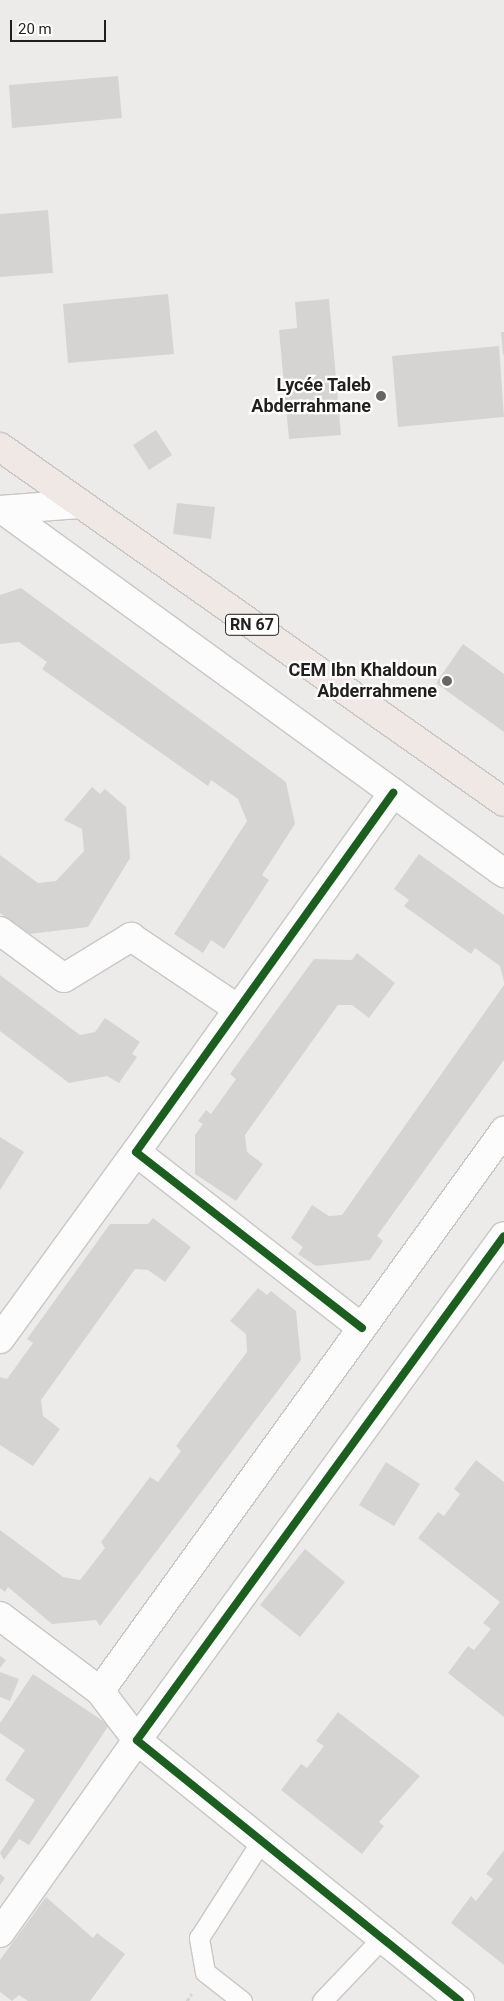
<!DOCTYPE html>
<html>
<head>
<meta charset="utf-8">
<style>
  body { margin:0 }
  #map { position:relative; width:504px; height:2001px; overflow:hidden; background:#edebe9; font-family:Roboto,sans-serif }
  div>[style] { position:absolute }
  .building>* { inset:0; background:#d6d4d3 }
  .path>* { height:3px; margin-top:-1.5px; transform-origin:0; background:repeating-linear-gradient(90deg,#d5d5d5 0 4px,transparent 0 6.5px) }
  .roads { filter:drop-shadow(1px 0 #c9c7c6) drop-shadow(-1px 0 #c9c7c6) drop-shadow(0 1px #c9c7c6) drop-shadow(0 -1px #c9c7c6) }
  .lane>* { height:19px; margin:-9.5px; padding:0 9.5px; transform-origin:9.5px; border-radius:9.5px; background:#fcfcfc }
  .street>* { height:28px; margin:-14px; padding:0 14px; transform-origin:14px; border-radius:14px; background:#fcfcfc }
  .primary>* { height:28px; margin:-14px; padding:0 14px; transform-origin:14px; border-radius:14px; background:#efe8e4 }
  .cycleway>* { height:8px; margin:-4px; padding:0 4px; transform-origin:4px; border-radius:4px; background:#1b5e20 }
  .dots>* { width:14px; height:14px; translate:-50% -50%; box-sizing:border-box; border:2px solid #fff; border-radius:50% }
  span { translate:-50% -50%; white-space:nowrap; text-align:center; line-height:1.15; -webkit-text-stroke:4.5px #fff; paint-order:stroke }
  .shield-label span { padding:1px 4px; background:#fff; border:1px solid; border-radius:4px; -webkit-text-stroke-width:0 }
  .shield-label { font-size:16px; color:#201f1d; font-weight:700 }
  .poi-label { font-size:18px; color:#201f1d; font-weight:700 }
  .right { translate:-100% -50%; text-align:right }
  .scale { position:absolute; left:10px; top:20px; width:96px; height:22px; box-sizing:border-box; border:2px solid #201f1d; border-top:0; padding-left:6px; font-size:15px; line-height:18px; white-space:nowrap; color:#201f1d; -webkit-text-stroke:4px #fff; paint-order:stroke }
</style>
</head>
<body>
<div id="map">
  <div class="building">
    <i style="clip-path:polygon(118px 76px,122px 118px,12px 128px,9px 85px)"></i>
    <i style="clip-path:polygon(48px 210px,53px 273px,0 277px,0 214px)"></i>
    <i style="clip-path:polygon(168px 294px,174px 354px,68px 363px,63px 304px)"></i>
    <i style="clip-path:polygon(329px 299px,341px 435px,289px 439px,279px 330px,297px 328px,295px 302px)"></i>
    <i style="clip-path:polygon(501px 332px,504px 332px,504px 355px,503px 355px)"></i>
    <i style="clip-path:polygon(499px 346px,504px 417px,398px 427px,392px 356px)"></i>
    <i style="clip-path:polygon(156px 430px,172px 455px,149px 470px,133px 445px)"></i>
    <i style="clip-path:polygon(177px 503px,215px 507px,211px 539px,173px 534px)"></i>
    <i style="clip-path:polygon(21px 588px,286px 782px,295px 824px,262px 875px,269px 880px,224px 949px,211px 940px,203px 953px,174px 934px,247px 821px,238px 799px,211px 780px,208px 786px,42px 669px,47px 662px,19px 642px,0 644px,0 595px)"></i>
    <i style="clip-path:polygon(463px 644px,504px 674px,504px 732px,436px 683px)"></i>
    <i style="clip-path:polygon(92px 787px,100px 794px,105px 789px,126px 807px,130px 858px,88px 927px,29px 934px,0 913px,0 855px,38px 883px,56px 881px,84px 851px,82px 829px,64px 820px)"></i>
    <i style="clip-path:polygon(419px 854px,504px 915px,504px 982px,500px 966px,475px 948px,471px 954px,404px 906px,409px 900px,394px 889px)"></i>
    <i style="clip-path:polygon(357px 953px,395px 983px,369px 1018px,352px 1005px,338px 1005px,245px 1135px,247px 1152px,263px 1164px,236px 1201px,195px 1174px,195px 1135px,203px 1124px,198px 1121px,206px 1110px,211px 1114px,236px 1079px,230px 1074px,314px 959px,352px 960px)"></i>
    <i style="clip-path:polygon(0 975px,80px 1035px,95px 1032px,105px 1018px,140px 1042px,132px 1054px,137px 1057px,119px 1083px,107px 1076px,69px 1083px,0 1031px)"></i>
    <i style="clip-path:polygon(504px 985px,504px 1060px,377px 1236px,383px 1241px,370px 1260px,316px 1266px,298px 1254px,303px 1247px,291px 1238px,312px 1205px,329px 1216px,342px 1215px)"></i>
    <i style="clip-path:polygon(0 1137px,24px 1152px,0 1190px)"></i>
    <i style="clip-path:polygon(153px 1218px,191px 1247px,165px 1282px,148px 1270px,135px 1269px,41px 1400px,43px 1416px,60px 1429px,33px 1466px,0 1445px,0 1377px,7px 1379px,33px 1343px,27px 1339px,110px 1224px,148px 1224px)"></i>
    <i style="clip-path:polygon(258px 1288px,267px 1295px,271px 1291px,296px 1311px,301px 1360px,100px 1626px,96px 1620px,52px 1624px,8px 1587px,5px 1592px,0 1588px,0 1530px,63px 1577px,80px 1580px,105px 1548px,101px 1542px,150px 1477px,158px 1482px,181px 1451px,176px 1446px,247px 1352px,246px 1334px,230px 1321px)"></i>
    <i style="clip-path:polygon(476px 1460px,504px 1482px,504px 1717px,448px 1673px,468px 1646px,474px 1650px,491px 1629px,483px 1623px,500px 1602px,418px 1538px,438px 1512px,444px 1516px,460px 1494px,454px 1489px)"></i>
    <i style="clip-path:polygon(386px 1462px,420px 1484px,394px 1526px,359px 1505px)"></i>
    <i style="clip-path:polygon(305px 1549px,345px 1582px,300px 1637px,260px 1605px)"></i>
    <i style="clip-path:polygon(0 1656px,6px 1660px,0 1668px)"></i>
    <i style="clip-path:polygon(0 1672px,19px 1679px,10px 1701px,0 1697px)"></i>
    <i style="clip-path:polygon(33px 1674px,109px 1725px,29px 1845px,19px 1839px,4px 1860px,0 1853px,35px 1800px,5px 1780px,25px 1750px,0 1733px,0 1723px)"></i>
    <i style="clip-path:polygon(338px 1712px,420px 1776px,379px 1822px,384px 1826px,362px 1854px,281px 1790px,301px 1764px,307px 1768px,324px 1746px,316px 1741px)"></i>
    <i style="clip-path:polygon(504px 1850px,504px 1965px,451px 1923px,471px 1896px,476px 1901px,493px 1879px,486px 1874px)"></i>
    <i style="clip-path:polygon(0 1874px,5px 1878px,0 1885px)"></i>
    <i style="clip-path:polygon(46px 1897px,93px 1938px,97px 1933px,125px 1954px,90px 2001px,28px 2001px,19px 1995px,12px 2001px,0 1992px,0 1960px)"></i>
  </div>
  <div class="path">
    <i style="left:187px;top:2001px;width:9px;rotate:-58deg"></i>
  </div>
  <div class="roads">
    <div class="lane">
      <i style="left:242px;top:2001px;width:47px;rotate:-141.9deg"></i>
      <i style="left:205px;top:1972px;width:35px;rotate:-100deg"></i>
      <i style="left:199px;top:1938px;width:115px;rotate:-57.4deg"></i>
      <i style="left:322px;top:2001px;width:87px;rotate:-46.4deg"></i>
    </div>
    <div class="street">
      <i style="left:0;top:510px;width:79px;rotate:-4.3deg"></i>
      <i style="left:3px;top:510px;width:619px;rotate:35.93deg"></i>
      <i style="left:0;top:931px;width:79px;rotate:36.3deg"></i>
      <i style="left:64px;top:978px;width:79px;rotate:-31.5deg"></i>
      <i style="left:131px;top:937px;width:129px;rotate:33.9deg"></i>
      <i style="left:362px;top:1328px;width:286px;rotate:-142.1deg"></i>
      <i style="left:136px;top:1152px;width:442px;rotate:-54.4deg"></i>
      <i style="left:0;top:1339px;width:231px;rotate:-54deg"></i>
      <i style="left:0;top:1616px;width:125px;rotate:36.9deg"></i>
      <i style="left:100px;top:1691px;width:691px;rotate:-54.19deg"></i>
      <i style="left:0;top:1933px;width:237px;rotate:-54.6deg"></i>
      <i style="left:137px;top:1740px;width:61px;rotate:-127.1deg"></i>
      <i style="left:460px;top:2001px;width:415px;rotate:-141.1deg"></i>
      <i style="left:137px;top:1740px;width:623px;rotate:-53.94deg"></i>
    </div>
    <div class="primary">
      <i style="left:0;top:447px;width:616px;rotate:35.16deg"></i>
    </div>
  </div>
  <div class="cycleway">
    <i style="left:362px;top:1328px;width:286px;rotate:-142.1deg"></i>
    <i style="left:136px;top:1152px;width:442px;rotate:-54.4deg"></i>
    <i style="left:460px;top:2001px;width:415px;rotate:-141.1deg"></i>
    <i style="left:137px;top:1740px;width:623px;rotate:-53.94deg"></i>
  </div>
  <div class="dots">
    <i style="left:381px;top:396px;background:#686664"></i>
    <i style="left:447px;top:681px;background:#686664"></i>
  </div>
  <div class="shield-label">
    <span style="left:252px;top:625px">RN 67</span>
  </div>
  <div class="poi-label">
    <span class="right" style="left:371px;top:396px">Lycée Taleb<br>Abderrahmane</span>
    <span class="right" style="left:437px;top:681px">CEM Ibn Khaldoun<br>Abderrahmene</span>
  </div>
  <div class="scale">20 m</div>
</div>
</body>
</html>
